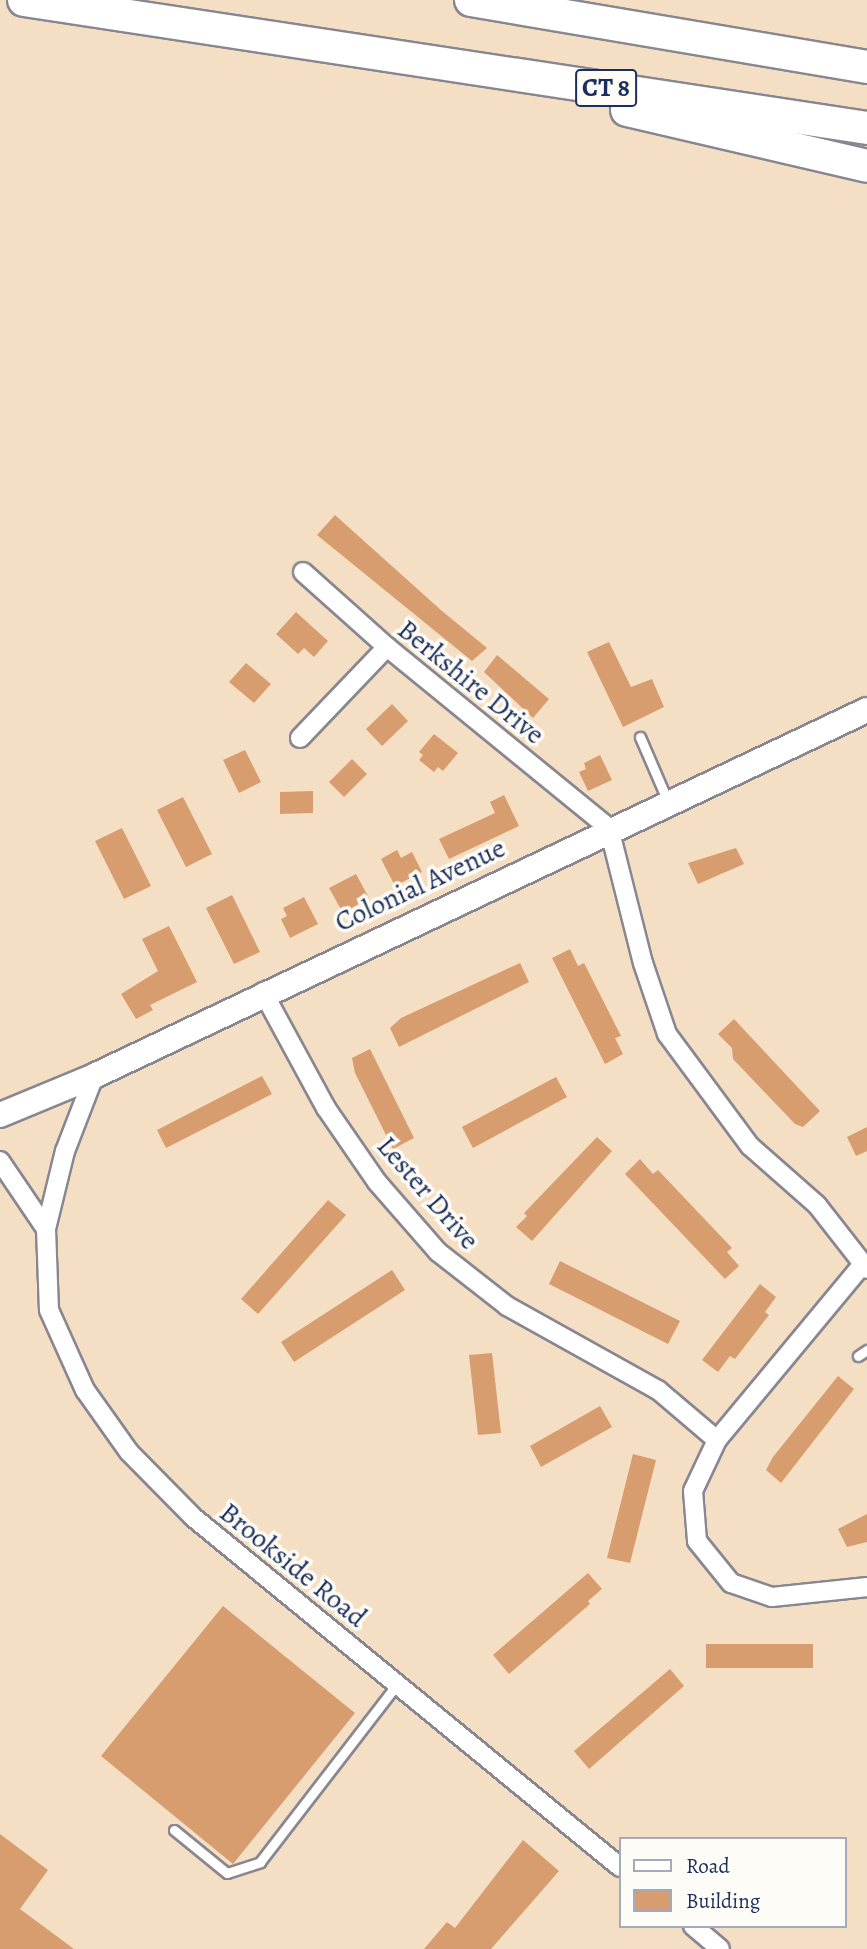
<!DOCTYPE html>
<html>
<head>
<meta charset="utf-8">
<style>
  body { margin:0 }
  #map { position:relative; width:867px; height:1949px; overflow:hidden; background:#f5dfc4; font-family:Alegreya,serif }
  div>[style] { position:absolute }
  .building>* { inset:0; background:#d79d6f }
  .roads { filter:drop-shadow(2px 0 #888791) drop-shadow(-2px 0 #888791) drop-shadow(0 2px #888791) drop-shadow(0 -2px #888791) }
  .lane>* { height:9px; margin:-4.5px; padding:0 4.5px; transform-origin:4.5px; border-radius:4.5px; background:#fff }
  .street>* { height:18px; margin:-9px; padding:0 9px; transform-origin:9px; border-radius:9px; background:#fff }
  .secondary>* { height:24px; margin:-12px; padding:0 12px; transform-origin:12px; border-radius:12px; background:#fff }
  .highway>* { height:32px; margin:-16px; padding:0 16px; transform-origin:16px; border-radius:16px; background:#fff }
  span { translate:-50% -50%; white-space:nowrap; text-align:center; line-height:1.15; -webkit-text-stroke:7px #fdfcf7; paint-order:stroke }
  .shield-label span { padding:2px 5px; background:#fdfcf7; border:2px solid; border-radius:5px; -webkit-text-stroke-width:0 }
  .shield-label { font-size:26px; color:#1b2f5e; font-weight:700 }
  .street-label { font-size:28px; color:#1b2f5e }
  .legend { position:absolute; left:619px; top:1837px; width:228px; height:91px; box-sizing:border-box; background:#fdfcf7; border:2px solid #a3aaba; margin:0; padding:9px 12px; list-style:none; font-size:21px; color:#1b2f5e }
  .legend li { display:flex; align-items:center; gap:14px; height:35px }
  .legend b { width:35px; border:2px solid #a3aaba }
</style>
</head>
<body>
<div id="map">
  <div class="building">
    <i style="clip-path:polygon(335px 515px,442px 611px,487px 648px,472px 661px,317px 535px)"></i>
    <i style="clip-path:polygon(296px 612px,328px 641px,314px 657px,304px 648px,298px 654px,276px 634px)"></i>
    <i style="clip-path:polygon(609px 642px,631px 687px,652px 679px,664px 707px,623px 727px,587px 652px)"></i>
    <i style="clip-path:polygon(497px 655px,549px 699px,533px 718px,484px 672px)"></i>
    <i style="clip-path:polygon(246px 663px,271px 684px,254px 703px,229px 682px)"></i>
    <i style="clip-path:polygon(392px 704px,408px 721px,382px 746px,366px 729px)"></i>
    <i style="clip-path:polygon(434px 734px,458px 753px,443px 771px,438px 767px,434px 772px,419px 760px,423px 755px,419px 752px)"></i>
    <i style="clip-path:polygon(245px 750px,261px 782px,239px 793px,223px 760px)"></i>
    <i style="clip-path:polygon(600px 755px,612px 780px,588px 791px,579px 772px,586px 769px,584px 763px)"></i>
    <i style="clip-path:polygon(352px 759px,367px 774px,344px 797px,329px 782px)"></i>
    <i style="clip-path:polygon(313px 791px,313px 813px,280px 814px,280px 792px)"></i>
    <i style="clip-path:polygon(504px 795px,519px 826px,449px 859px,439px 839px,495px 813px,490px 802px)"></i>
    <i style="clip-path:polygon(183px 797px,212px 854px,186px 867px,157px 810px)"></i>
    <i style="clip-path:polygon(122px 828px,151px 886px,124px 899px,95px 841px)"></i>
    <i style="clip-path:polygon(736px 848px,744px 864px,698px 884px,688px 863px)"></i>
    <i style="clip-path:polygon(397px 850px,401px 858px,412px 852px,422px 872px,395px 886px,381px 859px)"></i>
    <i style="clip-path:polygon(356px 874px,369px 898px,343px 913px,329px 888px)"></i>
    <i style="clip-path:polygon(232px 895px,260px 952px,234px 964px,206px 908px)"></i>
    <i style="clip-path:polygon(304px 897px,318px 924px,290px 938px,281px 919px,287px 916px,283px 908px)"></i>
    <i style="clip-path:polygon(169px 926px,197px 982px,150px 1005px,153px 1010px,136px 1019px,121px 994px,158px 971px,142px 939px)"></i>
    <i style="clip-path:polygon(570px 949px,578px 966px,584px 963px,621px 1036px,615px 1038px,623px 1054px,605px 1064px,552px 958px)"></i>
    <i style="clip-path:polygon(520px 963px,529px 982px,399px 1047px,390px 1028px,401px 1018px)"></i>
    <i style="clip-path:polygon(734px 1019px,820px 1111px,803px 1127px,795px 1124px,733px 1059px,732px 1048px,718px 1034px)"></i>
    <i style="clip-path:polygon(370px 1049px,414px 1138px,393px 1149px,355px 1073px,352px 1058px)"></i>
    <i style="clip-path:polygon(262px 1076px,272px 1094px,166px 1148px,157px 1130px)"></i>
    <i style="clip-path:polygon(556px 1077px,567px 1097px,473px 1148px,462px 1127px)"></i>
    <i style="clip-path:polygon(867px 1127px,867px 1151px,856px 1156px,847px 1137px)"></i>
    <i style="clip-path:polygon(597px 1137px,612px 1151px,532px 1241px,516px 1227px,527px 1216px,524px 1213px)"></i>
    <i style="clip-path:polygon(640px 1159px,653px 1174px,658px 1170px,732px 1248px,727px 1252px,739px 1266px,725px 1279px,625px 1174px)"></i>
    <i style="clip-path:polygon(328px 1200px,346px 1215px,258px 1314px,241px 1299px)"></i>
    <i style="clip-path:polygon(560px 1261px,680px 1321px,668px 1344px,549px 1284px)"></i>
    <i style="clip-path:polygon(392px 1270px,405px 1290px,294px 1362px,281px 1342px)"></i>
    <i style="clip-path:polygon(760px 1284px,776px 1297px,765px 1312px,769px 1315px,735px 1359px,730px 1356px,718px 1372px,702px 1360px)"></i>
    <i style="clip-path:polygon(492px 1353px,501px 1433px,478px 1435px,469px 1355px)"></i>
    <i style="clip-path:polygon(838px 1376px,854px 1389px,781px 1483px,766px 1470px,773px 1457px)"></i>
    <i style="clip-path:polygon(600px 1406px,612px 1427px,541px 1467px,530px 1446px)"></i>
    <i style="clip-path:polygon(633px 1454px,656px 1460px,630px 1563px,607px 1558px)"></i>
    <i style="clip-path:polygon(867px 1514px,867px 1542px,847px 1547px,838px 1529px)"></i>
    <i style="clip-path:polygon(588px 1573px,602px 1589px,588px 1601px,590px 1604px,509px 1674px,493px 1655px)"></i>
    <i style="clip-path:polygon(223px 1606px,355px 1713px,233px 1864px,101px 1756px)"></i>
    <i style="clip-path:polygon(706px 1644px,813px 1644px,813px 1668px,706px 1668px)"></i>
    <i style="clip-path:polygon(670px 1669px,684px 1686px,589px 1769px,574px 1751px)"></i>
    <i style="clip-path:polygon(0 1834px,48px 1870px,20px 1909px,74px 1949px,0 1949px)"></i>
    <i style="clip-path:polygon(523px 1840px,559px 1871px,491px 1949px,424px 1949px,447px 1922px,455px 1928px)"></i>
  </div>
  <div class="roads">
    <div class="lane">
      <i style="left:640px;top:737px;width:71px;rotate:66.7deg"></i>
      <i style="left:858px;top:1356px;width:11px;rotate:-34deg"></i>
      <i style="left:174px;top:1830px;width:68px;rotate:39.1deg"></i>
      <i style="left:227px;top:1873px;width:35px;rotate:-18deg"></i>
      <i style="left:260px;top:1862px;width:225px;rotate:-52.4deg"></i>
    </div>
    <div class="street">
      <i style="left:303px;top:572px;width:113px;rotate:41.8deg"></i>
      <i style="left:387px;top:647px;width:286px;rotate:39.2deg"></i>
      <i style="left:609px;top:828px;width:139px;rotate:75.9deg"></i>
      <i style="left:643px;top:963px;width:75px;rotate:71.3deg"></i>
      <i style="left:667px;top:1034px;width:139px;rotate:53.5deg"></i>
      <i style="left:750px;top:1146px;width:89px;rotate:41.4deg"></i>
      <i style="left:817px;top:1205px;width:81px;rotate:52deg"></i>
      <i style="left:300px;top:738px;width:126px;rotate:-46.3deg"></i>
      <i style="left:263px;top:992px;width:132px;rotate:61.5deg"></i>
      <i style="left:326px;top:1108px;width:90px;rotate:55.4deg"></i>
      <i style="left:377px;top:1182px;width:93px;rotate:48.9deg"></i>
      <i style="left:438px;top:1252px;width:88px;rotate:38deg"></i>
      <i style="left:507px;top:1306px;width:173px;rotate:29.1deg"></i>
      <i style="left:658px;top:1390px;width:77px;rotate:40.3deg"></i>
      <i style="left:94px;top:1076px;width:80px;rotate:111.1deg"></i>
      <i style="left:65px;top:1151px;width:80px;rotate:103.7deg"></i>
      <i style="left:46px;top:1229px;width:81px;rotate:87.9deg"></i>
      <i style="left:49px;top:1310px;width:88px;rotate:65.8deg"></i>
      <i style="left:85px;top:1390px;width:76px;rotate:54.6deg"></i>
      <i style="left:129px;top:1452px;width:91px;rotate:45.4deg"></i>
      <i style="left:193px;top:1517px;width:552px;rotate:39.34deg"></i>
      <i style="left:0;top:1161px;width:82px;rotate:55.9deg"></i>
      <i style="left:863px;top:1264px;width:229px;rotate:129.7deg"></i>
      <i style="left:717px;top:1440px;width:56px;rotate:115.2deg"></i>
      <i style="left:693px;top:1491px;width:50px;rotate:85.4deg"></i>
      <i style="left:697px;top:1541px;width:54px;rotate:51deg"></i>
      <i style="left:731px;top:1583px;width:43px;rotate:18.9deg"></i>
      <i style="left:772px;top:1597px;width:96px;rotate:-6deg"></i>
      <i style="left:693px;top:1926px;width:35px;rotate:40deg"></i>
    </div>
    <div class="secondary">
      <i style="left:0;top:1115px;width:102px;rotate:-22.5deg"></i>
      <i style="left:94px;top:1076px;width:855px;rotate:-25.34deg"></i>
    </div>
    <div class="highway">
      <i style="left:24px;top:0;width:853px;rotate:8.63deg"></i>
      <i style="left:471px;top:0;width:402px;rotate:9.6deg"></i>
      <i style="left:627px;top:110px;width:246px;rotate:13.1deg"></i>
    </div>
  </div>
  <div class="shield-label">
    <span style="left:606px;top:88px">CT 8</span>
  </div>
  <div class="street-label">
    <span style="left:471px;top:682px;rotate:39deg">Berkshire Drive</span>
    <span style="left:420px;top:885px;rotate:-25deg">Colonial Avenue</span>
    <span style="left:428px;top:1193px;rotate:49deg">Lester Drive</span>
    <span style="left:293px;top:1565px;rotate:39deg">Brookside Road</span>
  </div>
  <ul class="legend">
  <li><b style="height:9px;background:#fff"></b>Road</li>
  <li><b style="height:19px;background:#d79d6f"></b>Building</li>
  </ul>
</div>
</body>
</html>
